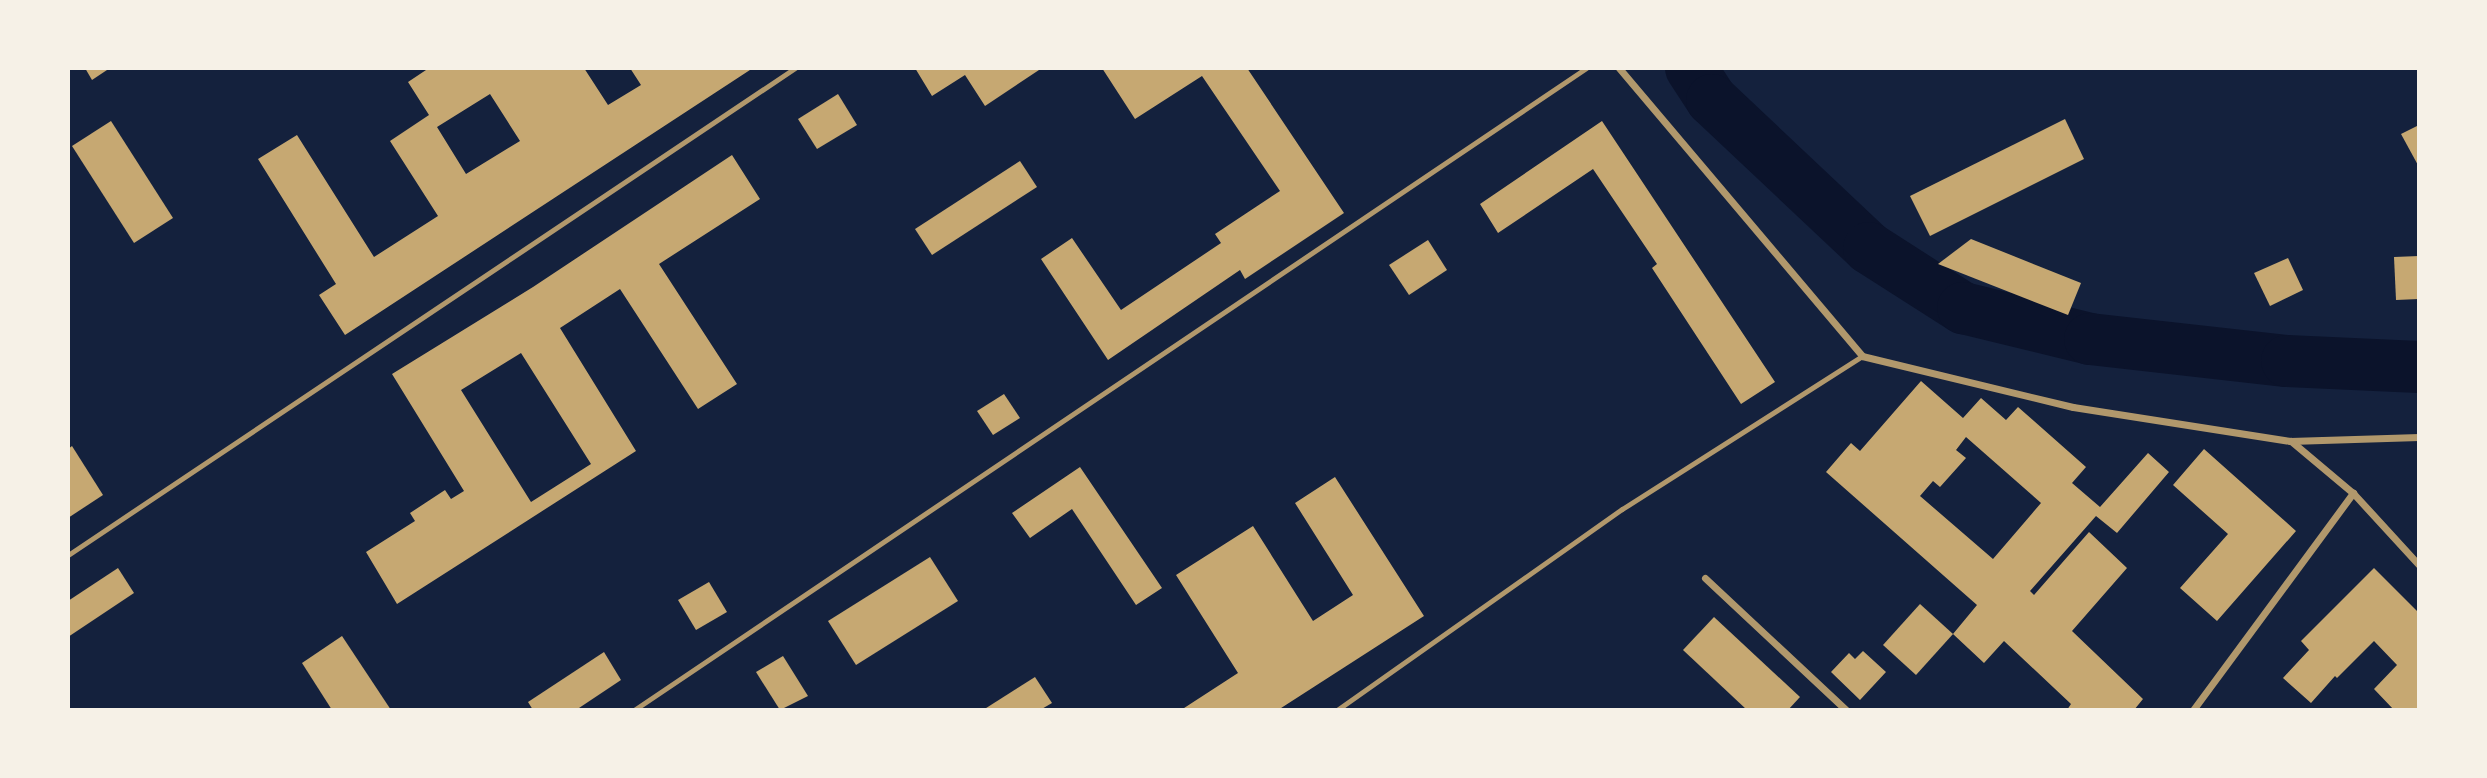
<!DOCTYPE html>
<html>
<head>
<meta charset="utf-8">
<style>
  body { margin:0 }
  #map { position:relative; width:2487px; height:778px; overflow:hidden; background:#14213d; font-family:Helvetica,sans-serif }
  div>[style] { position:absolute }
  .canal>* { height:52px; margin:-26px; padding:0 26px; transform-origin:26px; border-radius:26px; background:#0b132b }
  .building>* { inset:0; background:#c6a872 }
  .service>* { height:5px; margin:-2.5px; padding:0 2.5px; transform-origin:2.5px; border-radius:2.5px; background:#b1986c }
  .minor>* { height:7px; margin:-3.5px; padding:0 3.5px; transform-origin:3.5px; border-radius:3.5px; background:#b1986c }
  span { translate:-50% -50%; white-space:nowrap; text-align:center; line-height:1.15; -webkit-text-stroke:5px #f6f1e7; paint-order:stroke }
  .frame { position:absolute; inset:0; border:70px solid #f6f1e7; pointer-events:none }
</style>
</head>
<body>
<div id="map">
  <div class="canal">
    <i style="left:1691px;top:68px;width:38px;rotate:57deg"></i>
    <i style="left:1712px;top:100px;width:216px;rotate:43.3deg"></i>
    <i style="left:1869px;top:248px;width:112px;rotate:32.6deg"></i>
    <i style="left:1963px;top:308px;width:131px;rotate:13.7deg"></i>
    <i style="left:2090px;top:339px;width:198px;rotate:6.4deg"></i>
    <i style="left:2287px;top:361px;width:132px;rotate:2.6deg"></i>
  </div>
  <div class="building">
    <i style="clip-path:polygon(85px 68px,110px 68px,92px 80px)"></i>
    <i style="clip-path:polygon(evenodd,429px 68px,584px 68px,608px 105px,641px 85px,630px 68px,753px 68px,345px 335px,319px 295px,336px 284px,258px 159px,297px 135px,374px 257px,438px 216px,390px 141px,429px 115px,408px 82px,429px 68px,490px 94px,520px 141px,466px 174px,437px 127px,490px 94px)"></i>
    <i style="clip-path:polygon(915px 68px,1042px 68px,985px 106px,965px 75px,932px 96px)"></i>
    <i style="clip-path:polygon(1102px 68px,1247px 68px,1344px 213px,1245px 279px,1240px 270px,1108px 360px,1041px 259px,1072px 238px,1121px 310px,1221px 243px,1215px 234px,1280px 191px,1202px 76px,1135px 119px)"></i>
    <i style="clip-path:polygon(838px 94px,857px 125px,817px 149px,798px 119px)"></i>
    <i style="clip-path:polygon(2065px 119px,2084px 159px,1930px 236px,1910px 196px)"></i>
    <i style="clip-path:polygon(111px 121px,173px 218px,134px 243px,72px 146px)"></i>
    <i style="clip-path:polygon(1602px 121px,1775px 382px,1741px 404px,1652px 268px,1657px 264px,1593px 169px,1498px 233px,1480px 204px)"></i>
    <i style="clip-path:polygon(2419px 125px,2419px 167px,2401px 134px)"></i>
    <i style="clip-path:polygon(evenodd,732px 155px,760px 199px,659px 264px,737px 384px,698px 409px,620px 289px,560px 328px,636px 451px,397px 604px,366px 552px,415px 521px,410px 513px,445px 490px,451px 499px,464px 491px,392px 374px,533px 287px,732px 155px,521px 353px,591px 464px,531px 502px,461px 390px,521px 353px)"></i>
    <i style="clip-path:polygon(1020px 161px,1037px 187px,932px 255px,915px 229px)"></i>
    <i style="clip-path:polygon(1971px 239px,2081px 283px,2068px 315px,1938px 264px)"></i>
    <i style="clip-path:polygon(1428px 240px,1447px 270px,1409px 295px,1389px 265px)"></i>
    <i style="clip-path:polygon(2419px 256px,2419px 299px,2396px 300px,2394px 257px)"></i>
    <i style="clip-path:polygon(2288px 258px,2303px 290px,2270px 306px,2254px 273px)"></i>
    <i style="clip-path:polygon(evenodd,1921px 381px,1963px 418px,1981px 398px,2006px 420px,2018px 407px,2086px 467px,2072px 483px,2100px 507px,2148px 453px,2169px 472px,2117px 533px,2096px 516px,2030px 591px,2034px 595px,2089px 532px,2127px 568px,2072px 631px,2143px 699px,2134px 710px,2067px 710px,2071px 704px,2004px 641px,1984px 663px,1953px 634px,1977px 605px,1826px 472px,1851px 443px,1860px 451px,1921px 381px,1966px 437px,2041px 503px,1993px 559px,1920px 496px,1933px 481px,1940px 487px,1966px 458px,1956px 450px,1966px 437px)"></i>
    <i style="clip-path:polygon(1004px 394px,1020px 418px,993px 435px,977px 411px)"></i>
    <i style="clip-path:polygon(72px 446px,103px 495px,68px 518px,68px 449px)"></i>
    <i style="clip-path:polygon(2204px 449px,2296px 531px,2217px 621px,2180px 588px,2228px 534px,2173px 485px)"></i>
    <i style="clip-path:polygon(1080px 467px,1162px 588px,1136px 605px,1072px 509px,1030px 538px,1012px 513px)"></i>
    <i style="clip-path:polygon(1335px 477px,1424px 616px,1278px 710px,1181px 710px,1238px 673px,1176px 575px,1253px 526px,1313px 621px,1353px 595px,1295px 503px)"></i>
    <i style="clip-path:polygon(930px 557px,958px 601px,856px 665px,828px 621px)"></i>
    <i style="clip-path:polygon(118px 568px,134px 593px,68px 637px,68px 601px)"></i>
    <i style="clip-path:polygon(2374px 568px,2419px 613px,2419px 710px,2394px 710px,2374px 689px,2397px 665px,2374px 641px,2337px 678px,2335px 676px,2311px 703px,2283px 678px,2309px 650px,2301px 641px)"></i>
    <i style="clip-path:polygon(709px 582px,727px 612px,696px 630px,678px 600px)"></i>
    <i style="clip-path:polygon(1920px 604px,1953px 634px,1916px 675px,1883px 645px)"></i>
    <i style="clip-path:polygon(1714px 617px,1800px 697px,1788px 710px,1747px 710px,1683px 650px)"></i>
    <i style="clip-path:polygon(342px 636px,391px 710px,332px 710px,302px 663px)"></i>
    <i style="clip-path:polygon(1863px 651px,1886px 672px,1860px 700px,1831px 672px,1849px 653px,1855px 659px)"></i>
    <i style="clip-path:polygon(604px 652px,621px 680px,576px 710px,533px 710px,528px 702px)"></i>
    <i style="clip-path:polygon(783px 656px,808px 696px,780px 710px,756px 672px)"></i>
    <i style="clip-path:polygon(1035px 677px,1052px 703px,1040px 710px,983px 710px)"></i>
  </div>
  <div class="service">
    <i style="left:68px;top:555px;width:875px;rotate:-33.82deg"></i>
    <i style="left:634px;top:710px;width:1148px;rotate:-33.99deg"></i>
    <i style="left:1337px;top:710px;width:349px;rotate:-35.2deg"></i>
    <i style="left:1622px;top:509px;width:285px;rotate:-32.5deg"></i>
  </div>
  <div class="minor">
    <i style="left:1619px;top:68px;width:377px;rotate:49.8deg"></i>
    <i style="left:1862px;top:356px;width:217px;rotate:13.6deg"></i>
    <i style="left:2073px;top:407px;width:220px;rotate:8.9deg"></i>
    <i style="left:2290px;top:441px;width:129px;rotate:-1.8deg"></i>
    <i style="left:2291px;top:441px;width:81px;rotate:40deg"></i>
    <i style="left:2353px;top:493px;width:98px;rotate:47.5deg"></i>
    <i style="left:1705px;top:578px;width:193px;rotate:43.1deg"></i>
    <i style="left:2193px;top:710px;width:270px;rotate:-53.6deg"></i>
  </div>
  <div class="frame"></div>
</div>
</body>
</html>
